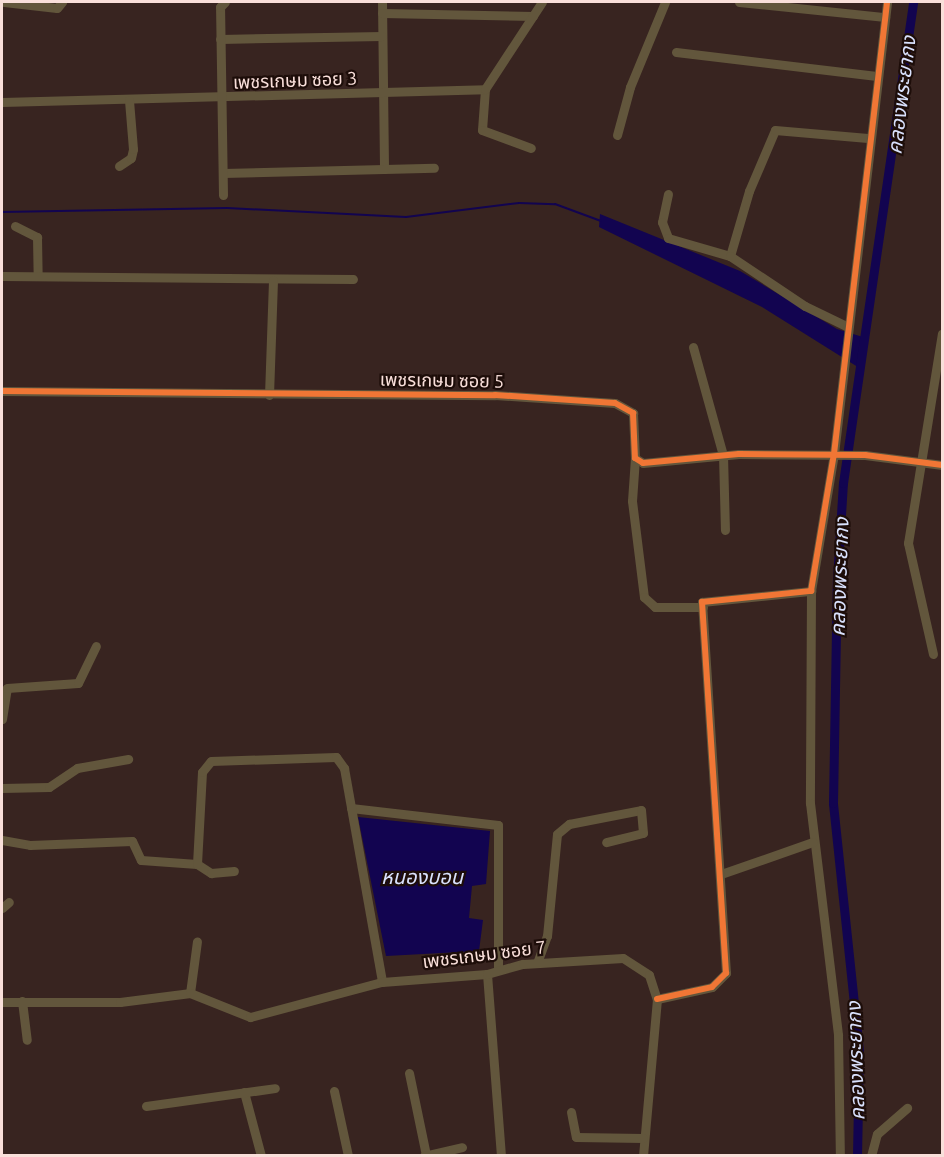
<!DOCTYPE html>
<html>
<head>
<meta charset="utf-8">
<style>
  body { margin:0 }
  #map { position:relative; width:944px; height:1157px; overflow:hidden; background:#382420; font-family:Ubuntu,"Noto Sans Thai",sans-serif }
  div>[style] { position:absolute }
  .water>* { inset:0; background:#120450 }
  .stream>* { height:2px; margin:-1px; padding:0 1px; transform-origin:1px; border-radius:1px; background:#120450 }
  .canal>* { height:9px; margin:-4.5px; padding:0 4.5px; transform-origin:4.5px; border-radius:4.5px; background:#120450 }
  .street>* { height:9px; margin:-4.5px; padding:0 4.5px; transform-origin:4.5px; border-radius:4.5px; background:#62563c }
  .cycleway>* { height:6px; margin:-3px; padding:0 3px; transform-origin:3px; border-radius:3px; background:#f07635 }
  span { translate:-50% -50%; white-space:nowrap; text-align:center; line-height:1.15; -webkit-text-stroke:4.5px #1d0d09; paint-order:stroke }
  .street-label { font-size:18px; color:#f9dfda }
  .water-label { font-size:20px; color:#d9e1fd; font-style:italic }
  .frame { position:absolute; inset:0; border:3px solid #f9dfda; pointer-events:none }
</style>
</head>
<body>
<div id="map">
  <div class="water">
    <i style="clip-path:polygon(600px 214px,740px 271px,837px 329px,866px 338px,861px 369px,762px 307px,599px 227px)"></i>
    <i style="clip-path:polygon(358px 817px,490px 831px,486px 884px,472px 886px,469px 918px,483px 920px,479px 951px,386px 956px)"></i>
  </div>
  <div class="stream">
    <i style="left:2px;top:212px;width:225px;rotate:-1deg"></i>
    <i style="left:227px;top:208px;width:179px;rotate:2.9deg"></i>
    <i style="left:406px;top:217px;width:114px;rotate:-7.1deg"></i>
    <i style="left:519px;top:203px;width:36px;rotate:2deg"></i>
    <i style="left:555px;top:204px;width:49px;rotate:20.3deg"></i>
  </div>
  <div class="canal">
    <i style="left:857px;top:1156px;width:105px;rotate:-88.9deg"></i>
    <i style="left:859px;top:1051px;width:249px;rotate:-96deg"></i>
    <i style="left:833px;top:803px;width:223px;rotate:-89deg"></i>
    <i style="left:837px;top:580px;width:97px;rotate:-86.5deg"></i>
    <i style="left:843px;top:483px;width:486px;rotate:-81.7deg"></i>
  </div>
  <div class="street">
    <i style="left:4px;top:2px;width:53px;rotate:6.5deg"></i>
    <i style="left:57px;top:8px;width:8px;rotate:-50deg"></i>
    <i style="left:382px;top:2px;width:167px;rotate:89.3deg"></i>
    <i style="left:739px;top:2px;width:147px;rotate:5.9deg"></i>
    <i style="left:382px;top:13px;width:151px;rotate:1.1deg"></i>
    <i style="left:220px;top:39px;width:162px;rotate:-1.1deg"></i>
    <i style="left:676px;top:52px;width:202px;rotate:6.8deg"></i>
    <i style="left:485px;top:89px;width:41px;rotate:94.2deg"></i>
    <i style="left:482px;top:130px;width:52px;rotate:20.2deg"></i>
    <i style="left:2px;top:102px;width:483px;rotate:-1.5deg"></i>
    <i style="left:485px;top:89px;width:104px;rotate:-56.8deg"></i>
    <i style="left:617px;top:135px;width:50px;rotate:-74.8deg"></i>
    <i style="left:630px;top:87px;width:92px;rotate:-67.6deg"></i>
    <i style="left:119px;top:166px;width:14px;rotate:-34deg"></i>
    <i style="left:131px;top:158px;width:9px;rotate:-77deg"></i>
    <i style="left:133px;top:149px;width:49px;rotate:-94.7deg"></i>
    <i style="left:223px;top:173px;width:211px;rotate:-1.4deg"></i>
    <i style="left:668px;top:194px;width:29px;rotate:102deg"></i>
    <i style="left:662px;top:222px;width:17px;rotate:69deg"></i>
    <i style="left:668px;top:238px;width:65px;rotate:16.2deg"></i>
    <i style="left:730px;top:256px;width:68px;rotate:-73.7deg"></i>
    <i style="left:749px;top:191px;width:66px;rotate:-66.9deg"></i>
    <i style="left:775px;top:130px;width:93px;rotate:4.9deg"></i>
    <i style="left:223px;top:195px;width:188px;rotate:-90.9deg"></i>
    <i style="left:220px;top:7px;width:7px;rotate:-45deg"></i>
    <i style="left:15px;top:226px;width:25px;rotate:27deg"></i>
    <i style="left:37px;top:237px;width:39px;rotate:89deg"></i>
    <i style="left:730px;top:256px;width:90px;rotate:33.7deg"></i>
    <i style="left:805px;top:306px;width:46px;rotate:26deg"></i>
    <i style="left:2px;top:276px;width:351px;rotate:0.5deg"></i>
    <i style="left:693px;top:347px;width:112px;rotate:74.5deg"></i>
    <i style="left:723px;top:455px;width:75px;rotate:88.5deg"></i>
    <i style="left:2px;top:391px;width:493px;rotate:0.5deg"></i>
    <i style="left:495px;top:395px;width:120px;rotate:3.8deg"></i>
    <i style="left:615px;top:403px;width:21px;rotate:29deg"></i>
    <i style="left:633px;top:413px;width:45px;rotate:87.5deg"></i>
    <i style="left:635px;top:458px;width:9px;rotate:32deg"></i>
    <i style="left:643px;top:463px;width:96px;rotate:-5.4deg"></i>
    <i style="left:739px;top:454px;width:126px;rotate:0.5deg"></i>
    <i style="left:865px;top:455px;width:78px;rotate:7.4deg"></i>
    <i style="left:269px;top:395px;width:115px;rotate:-88deg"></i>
    <i style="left:635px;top:458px;width:43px;rotate:94deg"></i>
    <i style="left:632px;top:501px;width:97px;rotate:82.9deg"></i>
    <i style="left:644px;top:597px;width:15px;rotate:42deg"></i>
    <i style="left:655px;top:607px;width:48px"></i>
    <i style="left:811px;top:591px;width:212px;rotate:90.3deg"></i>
    <i style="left:810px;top:803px;width:234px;rotate:83.1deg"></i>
    <i style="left:838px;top:1035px;width:121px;rotate:89.1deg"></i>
    <i style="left:933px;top:654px;width:114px;rotate:-102.7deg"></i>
    <i style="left:908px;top:543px;width:212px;rotate:-80.8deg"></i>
    <i style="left:2px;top:719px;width:31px;rotate:-81deg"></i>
    <i style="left:7px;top:688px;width:71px;rotate:-4deg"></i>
    <i style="left:78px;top:683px;width:41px;rotate:-64.1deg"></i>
    <i style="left:2px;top:788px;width:47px;rotate:-1.2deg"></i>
    <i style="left:49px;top:787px;width:34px;rotate:-34deg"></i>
    <i style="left:77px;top:768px;width:52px;rotate:-10deg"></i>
    <i style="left:351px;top:808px;width:148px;rotate:6.6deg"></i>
    <i style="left:498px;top:825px;width:145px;rotate:90deg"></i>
    <i style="left:2px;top:840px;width:28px;rotate:10deg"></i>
    <i style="left:30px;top:845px;width:102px;rotate:-2.2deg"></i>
    <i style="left:132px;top:841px;width:21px;rotate:65deg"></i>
    <i style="left:141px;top:860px;width:56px;rotate:4.1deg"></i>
    <i style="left:197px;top:864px;width:17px;rotate:33deg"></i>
    <i style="left:211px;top:873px;width:23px;rotate:-5deg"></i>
    <i style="left:197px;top:864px;width:92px;rotate:-86.9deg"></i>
    <i style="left:202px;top:772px;width:14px;rotate:-51deg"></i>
    <i style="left:211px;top:761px;width:125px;rotate:-1.8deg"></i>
    <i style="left:336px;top:757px;width:14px;rotate:54deg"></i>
    <i style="left:344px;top:768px;width:217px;rotate:79.9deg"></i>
    <i style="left:721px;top:874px;width:97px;rotate:-19.2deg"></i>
    <i style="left:2px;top:908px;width:9px;rotate:-41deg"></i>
    <i style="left:537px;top:963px;width:29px;rotate:-70deg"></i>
    <i style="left:547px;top:936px;width:102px;rotate:-84.4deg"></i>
    <i style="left:557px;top:834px;width:16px;rotate:-40deg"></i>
    <i style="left:569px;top:824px;width:73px;rotate:-11deg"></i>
    <i style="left:641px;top:810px;width:23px;rotate:85deg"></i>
    <i style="left:643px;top:833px;width:38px;rotate:166deg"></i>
    <i style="left:487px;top:974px;width:183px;rotate:85.6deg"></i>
    <i style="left:190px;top:993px;width:52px;rotate:-82.3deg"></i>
    <i style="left:657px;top:999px;width:56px;rotate:-12.3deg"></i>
    <i style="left:712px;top:987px;width:20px;rotate:-45deg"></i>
    <i style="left:726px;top:973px;width:372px;rotate:-93.7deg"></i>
    <i style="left:702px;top:602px;width:110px;rotate:-5.8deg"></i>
    <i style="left:811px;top:591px;width:139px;rotate:-80.5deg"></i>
    <i style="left:834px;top:454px;width:455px;rotate:-83.3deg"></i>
    <i style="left:22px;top:1001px;width:39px;rotate:83deg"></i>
    <i style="left:2px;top:1002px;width:118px"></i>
    <i style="left:120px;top:1002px;width:71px;rotate:-7.3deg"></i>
    <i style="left:190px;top:993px;width:65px;rotate:21.8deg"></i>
    <i style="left:250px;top:1017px;width:137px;rotate:-14.9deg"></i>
    <i style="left:382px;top:982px;width:105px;rotate:-4.4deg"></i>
    <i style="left:487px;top:974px;width:37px;rotate:-16deg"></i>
    <i style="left:523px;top:964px;width:100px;rotate:-3.4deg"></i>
    <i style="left:623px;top:958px;width:31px;rotate:33deg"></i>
    <i style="left:649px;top:975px;width:25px;rotate:72deg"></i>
    <i style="left:657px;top:999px;width:158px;rotate:95.1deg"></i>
    <i style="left:409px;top:1073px;width:84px;rotate:78.3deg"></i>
    <i style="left:334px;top:1091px;width:66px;rotate:77.8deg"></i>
    <i style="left:244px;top:1092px;width:66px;rotate:75.1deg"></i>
    <i style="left:146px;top:1106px;width:130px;rotate:-7.9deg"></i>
    <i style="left:571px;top:1112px;width:25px;rotate:79deg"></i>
    <i style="left:576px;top:1137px;width:67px;rotate:0.9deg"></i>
    <i style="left:424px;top:1156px;width:39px;rotate:-13deg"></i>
    <i style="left:871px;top:1156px;width:23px;rotate:-75deg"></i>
    <i style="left:877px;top:1134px;width:40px;rotate:-41deg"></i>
  </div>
  <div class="cycleway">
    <i style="left:2px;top:391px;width:493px;rotate:0.5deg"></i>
    <i style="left:495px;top:395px;width:120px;rotate:3.8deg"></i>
    <i style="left:615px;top:403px;width:21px;rotate:29deg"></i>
    <i style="left:633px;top:413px;width:45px;rotate:87.5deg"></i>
    <i style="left:635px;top:458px;width:9px;rotate:32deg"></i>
    <i style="left:643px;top:463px;width:96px;rotate:-5.4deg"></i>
    <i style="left:739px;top:454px;width:126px;rotate:0.5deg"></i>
    <i style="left:865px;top:455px;width:78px;rotate:7.4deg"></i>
    <i style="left:657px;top:999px;width:56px;rotate:-12.3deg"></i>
    <i style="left:712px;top:987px;width:20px;rotate:-45deg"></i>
    <i style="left:726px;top:973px;width:372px;rotate:-93.7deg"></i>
    <i style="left:702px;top:602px;width:110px;rotate:-5.8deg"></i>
    <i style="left:811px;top:591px;width:139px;rotate:-80.5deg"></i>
    <i style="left:834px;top:454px;width:455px;rotate:-83.3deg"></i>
  </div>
  <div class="street-label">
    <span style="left:295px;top:80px;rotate:-2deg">เพชรเกษม ซอย 3</span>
    <span style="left:442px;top:380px;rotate:1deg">เพชรเกษม ซอย 5</span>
    <span style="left:484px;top:954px;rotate:-7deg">เพชรเกษม ซอย 7</span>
  </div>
  <div class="water-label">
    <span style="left:901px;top:95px;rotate:-83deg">คลองพระยากง</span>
    <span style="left:839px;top:577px;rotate:-88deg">คลองพระยากง</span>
    <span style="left:422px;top:876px">หนองบอน</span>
    <span style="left:855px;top:1061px;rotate:-92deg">คลองพระยากง</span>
  </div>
  <div class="frame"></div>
</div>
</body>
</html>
